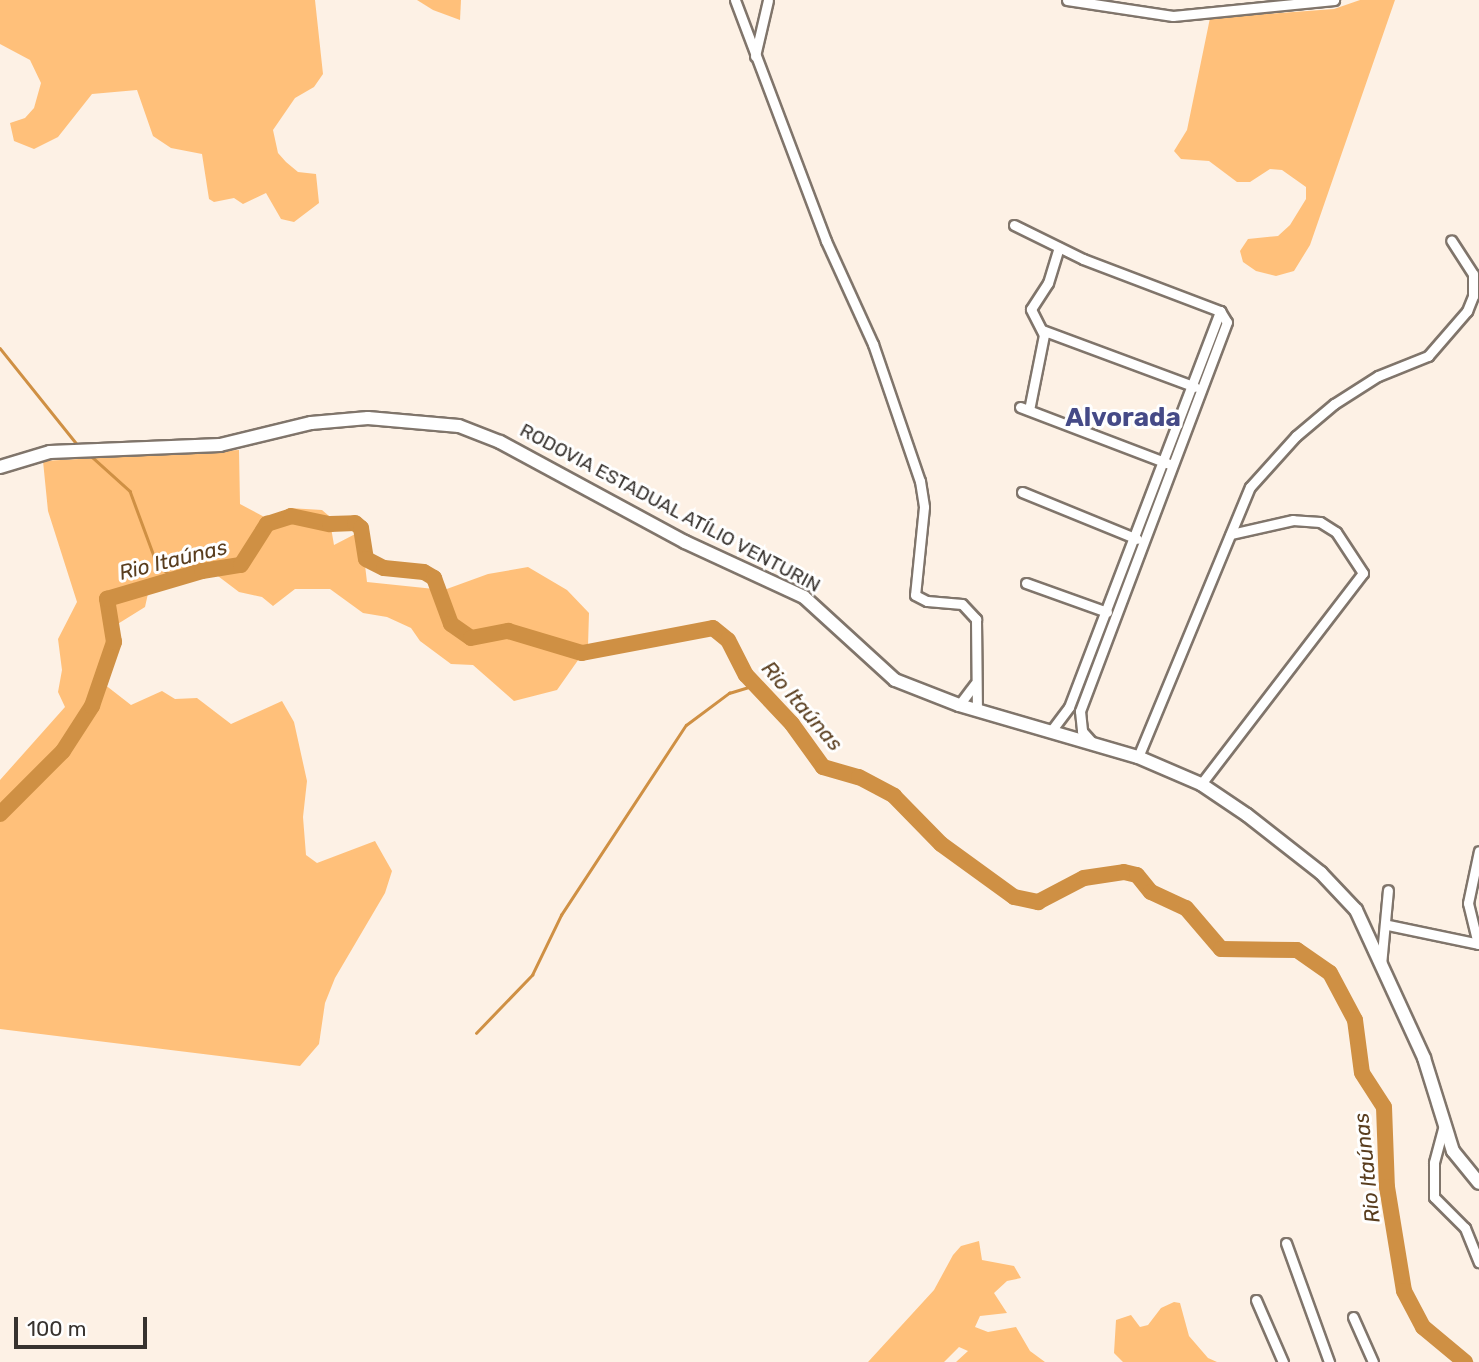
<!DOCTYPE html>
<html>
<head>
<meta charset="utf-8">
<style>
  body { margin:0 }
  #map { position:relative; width:1479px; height:1362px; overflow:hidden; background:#fdf1e5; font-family:Rubik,sans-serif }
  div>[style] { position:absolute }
  .green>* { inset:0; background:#ffc07a }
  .stream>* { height:2.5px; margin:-1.25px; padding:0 1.25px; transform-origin:1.25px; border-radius:1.25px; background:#cf9044 }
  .river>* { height:16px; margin:-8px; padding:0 8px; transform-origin:8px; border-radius:8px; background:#cf9044 }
  .roads { filter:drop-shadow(2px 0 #80756b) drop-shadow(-2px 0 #80756b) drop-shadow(0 2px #80756b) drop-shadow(0 -2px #80756b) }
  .minor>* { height:9px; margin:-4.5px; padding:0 4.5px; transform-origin:4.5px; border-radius:4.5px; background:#fff }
  .secondary>* { height:12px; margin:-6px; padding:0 6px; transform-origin:6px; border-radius:6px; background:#fff }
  span { translate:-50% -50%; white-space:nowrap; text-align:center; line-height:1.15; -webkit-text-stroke:6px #fff; paint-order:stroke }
  .street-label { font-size:19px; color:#37322e }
  .water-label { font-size:21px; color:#593d1e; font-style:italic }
  .district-label { font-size:26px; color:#454a87; font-weight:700 }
  .scale { position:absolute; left:14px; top:1317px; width:133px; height:32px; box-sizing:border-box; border:4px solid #37322e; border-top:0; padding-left:9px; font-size:21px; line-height:24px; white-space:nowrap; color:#37322e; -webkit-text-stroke:5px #fff; paint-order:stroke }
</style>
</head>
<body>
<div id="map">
  <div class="green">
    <i style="clip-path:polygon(0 0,315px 0,323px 74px,314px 87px,295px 98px,273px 130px,278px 153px,286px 162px,298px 172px,316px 174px,319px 203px,294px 222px,281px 219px,266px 193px,243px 204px,234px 198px,214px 202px,209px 199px,202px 154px,171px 148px,153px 136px,137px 90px,92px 94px,58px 137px,34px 149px,14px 141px,10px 123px,25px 118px,34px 108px,41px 83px,30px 60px,0 44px)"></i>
    <i style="clip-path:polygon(417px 0,461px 0,460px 20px,433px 10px)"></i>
    <i style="clip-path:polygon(1360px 0,1395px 0,1310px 245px,1294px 271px,1276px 276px,1256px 271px,1243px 262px,1240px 251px,1248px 239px,1278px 236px,1290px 225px,1306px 199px,1306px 187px,1282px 170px,1270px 169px,1250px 182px,1237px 182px,1209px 161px,1181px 159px,1174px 151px,1187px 130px,1210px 18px,1334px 9px)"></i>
    <i style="clip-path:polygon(239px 450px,240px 504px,270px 520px,289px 508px,322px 510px,329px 516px,334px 545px,361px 531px,367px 582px,444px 590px,488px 574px,528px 567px,567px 590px,589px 613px,588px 646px,557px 690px,514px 701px,473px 665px,451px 664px,420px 641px,411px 628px,387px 617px,363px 613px,330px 589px,295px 589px,273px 606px,262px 597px,239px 592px,210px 570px,151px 580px,145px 607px,108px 630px,104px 684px,131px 705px,162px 691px,175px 699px,197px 698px,231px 724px,282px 701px,294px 722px,307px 781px,303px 817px,306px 855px,317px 863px,375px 841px,392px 871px,385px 893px,335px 978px,325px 1003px,319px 1044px,300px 1066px,0 1029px,0 780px,65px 707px,58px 692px,62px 670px,58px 639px,77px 602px,48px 511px,43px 461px)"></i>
    <i style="clip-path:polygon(979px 1241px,982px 1260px,1014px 1266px,1021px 1278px,1007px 1281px,994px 1293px,1007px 1313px,980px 1316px,975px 1327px,988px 1332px,1016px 1327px,1030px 1351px,1045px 1362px,956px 1362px,968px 1351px,959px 1347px,944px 1362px,868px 1362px,934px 1290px,953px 1255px,961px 1246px)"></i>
    <i style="clip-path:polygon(1174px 1302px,1180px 1303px,1189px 1336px,1208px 1358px,1217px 1362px,1123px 1362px,1114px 1353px,1116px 1320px,1131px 1315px,1140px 1327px,1148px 1325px,1161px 1308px)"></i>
  </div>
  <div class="stream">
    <i style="left:0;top:348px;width:122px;rotate:51.3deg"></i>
    <i style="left:90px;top:455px;width:54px;rotate:42deg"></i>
    <i style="left:130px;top:491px;width:78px;rotate:69.7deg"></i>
    <i style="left:157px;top:564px;width:25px;rotate:40deg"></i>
    <i style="left:476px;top:1033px;width:81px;rotate:-46deg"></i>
    <i style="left:532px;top:975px;width:67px;rotate:-64.2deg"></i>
    <i style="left:561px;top:915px;width:227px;rotate:-56.7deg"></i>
    <i style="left:686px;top:725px;width:54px;rotate:-36.7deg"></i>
    <i style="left:729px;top:693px;width:27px;rotate:-17deg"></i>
  </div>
  <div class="river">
    <i style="left:0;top:814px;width:89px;rotate:-45deg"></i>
    <i style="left:63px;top:751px;width:54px;rotate:-57.2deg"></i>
    <i style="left:92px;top:706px;width:68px;rotate:-71deg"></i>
    <i style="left:114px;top:642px;width:44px;rotate:-99.2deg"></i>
    <i style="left:107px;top:599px;width:99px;rotate:-16.4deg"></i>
    <i style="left:202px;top:571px;width:39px;rotate:-9deg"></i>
    <i style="left:241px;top:565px;width:49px;rotate:-57.6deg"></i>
    <i style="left:267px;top:524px;width:25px;rotate:-18deg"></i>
    <i style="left:291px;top:516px;width:40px;rotate:12deg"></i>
    <i style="left:330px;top:524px;width:25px;rotate:-2deg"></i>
    <i style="left:355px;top:523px;width:8px;rotate:40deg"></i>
    <i style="left:361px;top:528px;width:31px;rotate:81deg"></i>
    <i style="left:366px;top:559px;width:20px;rotate:27deg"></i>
    <i style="left:384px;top:568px;width:40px;rotate:5.7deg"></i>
    <i style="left:424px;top:572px;width:12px;rotate:31deg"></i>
    <i style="left:434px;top:578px;width:49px;rotate:69.7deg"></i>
    <i style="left:451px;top:624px;width:24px;rotate:35deg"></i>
    <i style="left:471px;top:638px;width:38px;rotate:-11deg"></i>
    <i style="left:508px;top:631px;width:77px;rotate:16.6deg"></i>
    <i style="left:582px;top:653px;width:133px;rotate:-10.8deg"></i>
    <i style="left:713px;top:628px;width:19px;rotate:39deg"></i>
    <i style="left:728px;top:640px;width:39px;rotate:63deg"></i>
    <i style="left:746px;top:675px;width:67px;rotate:46.8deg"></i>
    <i style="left:792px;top:724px;width:53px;rotate:54.2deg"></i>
    <i style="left:823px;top:767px;width:37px;rotate:16deg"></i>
    <i style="left:859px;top:777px;width:40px;rotate:28deg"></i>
    <i style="left:894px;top:796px;width:67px;rotate:45.6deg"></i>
    <i style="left:941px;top:844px;width:90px;rotate:36deg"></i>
    <i style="left:1014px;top:897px;width:25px;rotate:12deg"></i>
    <i style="left:1038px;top:902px;width:52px;rotate:-27.6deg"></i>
    <i style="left:1084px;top:878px;width:40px;rotate:-8.5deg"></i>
    <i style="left:1124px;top:872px;width:13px;rotate:13deg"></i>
    <i style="left:1137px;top:875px;width:22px;rotate:51deg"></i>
    <i style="left:1151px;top:892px;width:38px;rotate:25deg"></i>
    <i style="left:1186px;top:908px;width:54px;rotate:49.5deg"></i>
    <i style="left:1221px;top:949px;width:76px;rotate:0.8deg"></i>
    <i style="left:1297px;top:950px;width:40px;rotate:34.9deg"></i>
    <i style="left:1330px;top:973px;width:53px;rotate:62deg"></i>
    <i style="left:1355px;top:1020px;width:53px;rotate:82.5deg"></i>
    <i style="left:1362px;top:1073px;width:40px;rotate:57.1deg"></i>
    <i style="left:1384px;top:1107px;width:80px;rotate:87.9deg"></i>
    <i style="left:1387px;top:1187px;width:105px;rotate:80.7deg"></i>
    <i style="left:1404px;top:1291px;width:41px;rotate:62.2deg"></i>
    <i style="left:1423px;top:1327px;width:55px;rotate:39.8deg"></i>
  </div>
  <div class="roads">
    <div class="minor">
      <i style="left:735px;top:0;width:258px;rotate:69.3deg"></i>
      <i style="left:826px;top:241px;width:113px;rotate:65.5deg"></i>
      <i style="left:873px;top:344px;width:145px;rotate:71.1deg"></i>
      <i style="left:920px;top:481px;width:26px;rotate:81deg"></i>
      <i style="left:924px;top:507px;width:88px;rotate:95.8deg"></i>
      <i style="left:915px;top:595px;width:13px;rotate:27deg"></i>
      <i style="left:927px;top:601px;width:35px;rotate:5deg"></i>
      <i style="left:962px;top:604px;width:21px;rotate:47deg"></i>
      <i style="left:976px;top:619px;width:91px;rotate:89.4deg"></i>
      <i style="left:1067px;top:0;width:107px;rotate:8.6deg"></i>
      <i style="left:1173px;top:16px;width:162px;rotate:-5.7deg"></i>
      <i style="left:755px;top:56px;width:57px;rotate:-76.9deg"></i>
      <i style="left:1014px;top:225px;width:77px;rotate:26.2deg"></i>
      <i style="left:1083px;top:259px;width:147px;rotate:20.8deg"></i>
      <i style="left:1042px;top:330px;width:163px;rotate:20.4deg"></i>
      <i style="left:1020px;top:407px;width:160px;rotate:20.9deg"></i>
      <i style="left:1029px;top:410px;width:76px;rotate:-78.7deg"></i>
      <i style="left:1044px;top:335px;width:29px;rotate:-117deg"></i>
      <i style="left:1031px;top:309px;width:31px;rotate:-57deg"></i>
      <i style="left:1048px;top:283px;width:37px;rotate:-73deg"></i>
      <i style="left:1022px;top:492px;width:124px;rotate:22.2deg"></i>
      <i style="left:1026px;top:583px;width:86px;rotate:19.7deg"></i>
      <i style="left:959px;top:705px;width:26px;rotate:-53deg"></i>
      <i style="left:1051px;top:731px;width:30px;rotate:-53deg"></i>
      <i style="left:1069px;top:707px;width:424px;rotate:-69.1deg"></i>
      <i style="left:1220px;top:311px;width:13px;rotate:58deg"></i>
      <i style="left:1227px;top:322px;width:416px;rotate:110.7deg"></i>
      <i style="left:1080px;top:711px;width:20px;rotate:84deg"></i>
      <i style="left:1082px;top:731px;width:15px;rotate:48deg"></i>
      <i style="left:1138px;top:757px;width:292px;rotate:-67.5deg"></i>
      <i style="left:1250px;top:487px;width:69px;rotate:-48deg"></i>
      <i style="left:1296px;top:436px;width:50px;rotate:-40.1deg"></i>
      <i style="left:1334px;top:404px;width:52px;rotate:-32.5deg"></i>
      <i style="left:1378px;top:376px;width:54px;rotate:-21.8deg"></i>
      <i style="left:1428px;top:356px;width:60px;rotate:-49.1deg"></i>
      <i style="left:1467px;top:311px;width:16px;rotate:-68deg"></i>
      <i style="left:1473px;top:296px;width:22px;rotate:-90deg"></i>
      <i style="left:1473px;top:274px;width:40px;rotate:-122.9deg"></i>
      <i style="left:1201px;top:784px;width:266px;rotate:-52.5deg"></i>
      <i style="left:1363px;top:573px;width:49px;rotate:-123.4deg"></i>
      <i style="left:1336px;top:532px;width:19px;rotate:-148deg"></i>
      <i style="left:1320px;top:522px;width:27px;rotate:-176deg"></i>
      <i style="left:1293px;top:520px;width:64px;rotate:167.3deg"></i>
      <i style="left:1388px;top:925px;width:93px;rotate:11.8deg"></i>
      <i style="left:1478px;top:944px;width:42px;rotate:-103.7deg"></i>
      <i style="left:1468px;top:903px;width:53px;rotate:-78.1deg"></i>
      <i style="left:1381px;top:965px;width:75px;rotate:-84.7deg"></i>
      <i style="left:1444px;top:1125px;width:39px;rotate:105deg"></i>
      <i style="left:1434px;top:1163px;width:34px;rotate:90deg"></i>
      <i style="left:1434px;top:1197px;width:44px;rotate:45deg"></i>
      <i style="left:1465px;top:1228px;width:37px;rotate:68deg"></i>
      <i style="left:1286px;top:1243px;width:127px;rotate:70.1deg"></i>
      <i style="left:1256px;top:1300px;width:68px;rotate:66.5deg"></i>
      <i style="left:1353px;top:1317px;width:49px;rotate:66deg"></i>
    </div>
    <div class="secondary">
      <i style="left:0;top:467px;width:52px;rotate:-16.7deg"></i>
      <i style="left:50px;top:452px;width:170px;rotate:-2.4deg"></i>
      <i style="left:220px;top:445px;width:94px;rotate:-13.6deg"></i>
      <i style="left:311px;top:423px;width:57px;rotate:-5deg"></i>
      <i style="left:368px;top:418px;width:91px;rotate:5deg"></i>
      <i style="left:459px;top:426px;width:44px;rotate:21.3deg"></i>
      <i style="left:500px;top:442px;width:210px;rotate:28.4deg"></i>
      <i style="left:685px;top:542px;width:131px;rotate:24.8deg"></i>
      <i style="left:804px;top:597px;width:123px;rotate:42.4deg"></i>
      <i style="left:895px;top:680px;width:69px;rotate:21.3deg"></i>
      <i style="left:959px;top:705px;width:186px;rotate:16.2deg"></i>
      <i style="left:1138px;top:757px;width:69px;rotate:23.2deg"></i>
      <i style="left:1201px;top:784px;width:55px;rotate:34deg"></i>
      <i style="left:1247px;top:815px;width:94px;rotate:38.1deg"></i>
      <i style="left:1321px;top:873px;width:51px;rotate:46.6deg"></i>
      <i style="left:1356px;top:910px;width:163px;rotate:65.3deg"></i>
      <i style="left:1424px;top:1058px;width:97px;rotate:72.7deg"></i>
      <i style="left:1453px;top:1151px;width:41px;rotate:50.9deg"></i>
    </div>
  </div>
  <div class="street-label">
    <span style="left:670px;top:508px;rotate:28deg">RODOVIA ESTADUAL ATÍLIO VENTURIN</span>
  </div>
  <div class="water-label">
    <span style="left:173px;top:560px;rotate:-14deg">Rio Itaúnas</span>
    <span style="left:802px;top:706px;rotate:49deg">Rio Itaúnas</span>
    <span style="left:1367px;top:1168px;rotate:-96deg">Rio Itaúnas</span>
  </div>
  <div class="district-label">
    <span style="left:1123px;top:418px">Alvorada</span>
  </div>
  <div class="scale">100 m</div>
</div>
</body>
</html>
